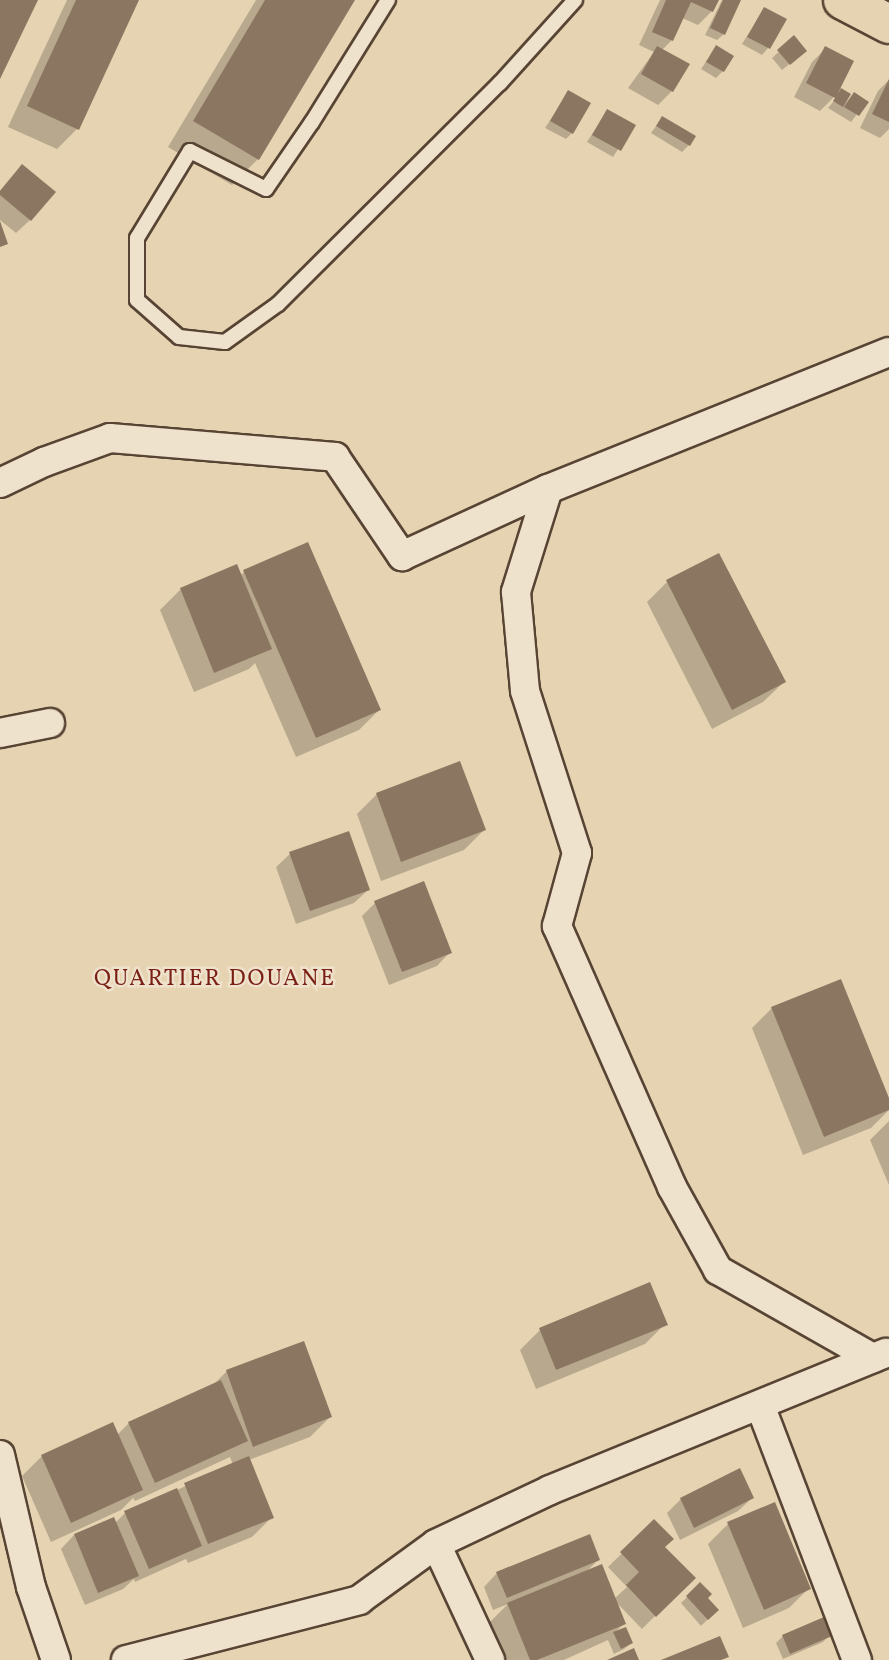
<!DOCTYPE html>
<html>
<head>
<meta charset="utf-8">
<style>
  body { margin:0 }
  #map { position:relative; width:889px; height:1660px; overflow:hidden; background:#e6d3b1; font-family:Vollkorn,serif }
  div>[style] { position:absolute }
  .shadow>* { inset:0; background:#0003 }
  .building>* { inset:0; background:#8b7761 }
  .roads { filter:drop-shadow(2px 0 #584434) drop-shadow(-2px 0 #584434) drop-shadow(0 2px #584434) drop-shadow(0 -2px #584434) }
  .service>* { height:14px; margin:-7px; padding:0 7px; transform-origin:7px; border-radius:7px; background:#efe2cc }
  .minor>* { height:28px; margin:-14px; padding:0 14px; transform-origin:14px; border-radius:14px; background:#efe2cc }
  .trunk>* { height:38px; margin:-19px; padding:0 19px; transform-origin:19px; border-radius:19px; background:#e6d3b1 }
  span { translate:-50% -50%; white-space:nowrap; text-align:center; line-height:1.15; -webkit-text-stroke:5px #efe2cc; paint-order:stroke }
  .neighbourhood-label { font-size:23px; color:#7a1f14; letter-spacing:2px }
</style>
</head>
<body>
<div id="map">
  <div class="shadow">
    <i style="clip-path:polygon(67px 0,137px 0,77px 129px,57px 149px,8px 127px)"></i>
    <i style="clip-path:polygon(256px 0,351px 0,258px 159px,232px 185px,168px 147px)"></i>
    <i style="clip-path:polygon(660px 0,717px 0,712px 11px,698px 25px,682px 18px,672px 40px,662px 50px,672px 91px,658px 105px,628px 88px,654px 52px,639px 45px)"></i>
    <i style="clip-path:polygon(722px 0,737px 0,724px 34px,717px 40px,705px 35px)"></i>
    <i style="clip-path:polygon(764px 9px,768px 48px,762px 55px,742px 44px)"></i>
    <i style="clip-path:polygon(794px 38px,798px 57px,782px 70px,772px 58px)"></i>
    <i style="clip-path:polygon(716px 47px,723px 71px,716px 78px,701px 69px)"></i>
    <i style="clip-path:polygon(826px 48px,852px 62px,833px 98px,820px 111px,794px 97px,812px 62px)"></i>
    <i style="clip-path:polygon(889px 80px,889px 129px,880px 138px,860px 128px,878px 91px)"></i>
    <i style="clip-path:polygon(842px 91px,845px 103px,854px 94px,866px 102px,851px 122px,828px 108px)"></i>
    <i style="clip-path:polygon(568px 93px,572px 133px,566px 139px,545px 128px)"></i>
    <i style="clip-path:polygon(607px 111px,633px 126px,613px 157px,587px 142px)"></i>
    <i style="clip-path:polygon(662px 118px,689px 145px,682px 152px,651px 133px)"></i>
    <i style="clip-path:polygon(9px 180px,30px 220px,16px 233px,0 220px,0 191px)"></i>
    <i style="clip-path:polygon(236px 567px,240px 576px,244px 572px,379px 710px,359px 730px,296px 757px,255px 663px,249px 669px,194px 692px,160px 610px,180px 590px)"></i>
    <i style="clip-path:polygon(667px 582px,784px 682px,763px 702px,712px 729px,647px 602px)"></i>
    <i style="clip-path:polygon(377px 794px,484px 830px,464px 850px,381px 881px,357px 814px)"></i>
    <i style="clip-path:polygon(290px 854px,368px 890px,354px 903px,296px 924px,276px 867px)"></i>
    <i style="clip-path:polygon(375px 903px,450px 952px,437px 966px,389px 985px,362px 916px)"></i>
    <i style="clip-path:polygon(772px 1008px,889px 1103px,889px 1110px,871px 1128px,803px 1155px,752px 1028px)"></i>
    <i style="clip-path:polygon(889px 1121px,889px 1185px,870px 1140px)"></i>
    <i style="clip-path:polygon(665px 1324px,645px 1344px,536px 1389px,520px 1350px,540px 1330px)"></i>
    <i style="clip-path:polygon(227px 1371px,330px 1417px,310px 1437px,249px 1460px,272px 1517px,252px 1537px,188px 1563px,186px 1559px,135px 1582px,134px 1579px,123px 1589px,85px 1605px,61px 1549px,74px 1535px,113px 1519px,115px 1523px,125px 1513px,233px 1465px,230px 1457px,135px 1501px,133px 1498px,121px 1510px,51px 1542px,22px 1476px,42px 1456px,117px 1435px,129px 1423px,211px 1387px)"></i>
    <i style="clip-path:polygon(739px 1471px,752px 1498px,738px 1511px,680px 1540px,667px 1513px,681px 1499px)"></i>
    <i style="clip-path:polygon(774px 1504px,809px 1588px,789px 1608px,743px 1628px,708px 1544px,728px 1524px)"></i>
    <i style="clip-path:polygon(654px 1522px,663px 1547px,693px 1578px,642px 1629px,616px 1602px,624px 1624px,614px 1633px,631px 1643px,624px 1649px,614px 1654px,608px 1640px,564px 1660px,502px 1660px,488px 1624px,508px 1604px,493px 1610px,484px 1587px,497px 1573px,598px 1560px,585px 1573px,614px 1599px,627px 1587px,608px 1567px)"></i>
    <i style="clip-path:polygon(700px 1585px,706px 1598px,717px 1610px,701px 1626px,681px 1603px)"></i>
    <i style="clip-path:polygon(830px 1635px,823px 1642px,783px 1659px,776px 1643px,783px 1636px)"></i>
  </div>
  <div class="building">
    <i style="clip-path:polygon(0 0,38px 0,0 79px)"></i>
    <i style="clip-path:polygon(76px 0,139px 0,79px 130px,27px 106px)"></i>
    <i style="clip-path:polygon(265px 0,355px 0,259px 160px,193px 121px)"></i>
    <i style="clip-path:polygon(666px 0,719px 0,713px 12px,691px 2px,673px 41px,652px 32px)"></i>
    <i style="clip-path:polygon(723px 0,741px 0,725px 35px,710px 28px)"></i>
    <i style="clip-path:polygon(764px 7px,787px 19px,770px 49px,747px 37px)"></i>
    <i style="clip-path:polygon(794px 35px,807px 51px,790px 65px,777px 50px)"></i>
    <i style="clip-path:polygon(716px 45px,734px 56px,724px 72px,706px 62px)"></i>
    <i style="clip-path:polygon(657px 46px,690px 64px,673px 92px,641px 74px)"></i>
    <i style="clip-path:polygon(825px 46px,854px 61px,837px 95px,841px 88px,851px 94px,843px 107px,833px 101px,835px 98px,806px 83px)"></i>
    <i style="clip-path:polygon(889px 79px,889px 122px,872px 114px)"></i>
    <i style="clip-path:polygon(568px 90px,591px 103px,573px 134px,550px 121px)"></i>
    <i style="clip-path:polygon(854px 92px,869px 102px,859px 116px,844px 107px)"></i>
    <i style="clip-path:polygon(607px 109px,636px 125px,621px 151px,592px 135px)"></i>
    <i style="clip-path:polygon(662px 116px,696px 136px,690px 146px,656px 126px)"></i>
    <i style="clip-path:polygon(22px 164px,56px 192px,31px 221px,0 195px,0 191px)"></i>
    <i style="clip-path:polygon(0 221px,8px 244px,0 247px)"></i>
    <i style="clip-path:polygon(308px 542px,381px 710px,316px 738px,243px 570px)"></i>
    <i style="clip-path:polygon(719px 553px,786px 682px,732px 710px,666px 580px)"></i>
    <i style="clip-path:polygon(237px 564px,272px 649px,214px 673px,180px 588px)"></i>
    <i style="clip-path:polygon(460px 761px,486px 830px,401px 862px,376px 793px)"></i>
    <i style="clip-path:polygon(349px 831px,370px 890px,310px 911px,289px 852px)"></i>
    <i style="clip-path:polygon(424px 881px,452px 953px,402px 972px,374px 901px)"></i>
    <i style="clip-path:polygon(841px 979px,889px 1098px,889px 1110px,824px 1137px,771px 1007px)"></i>
    <i style="clip-path:polygon(650px 1282px,668px 1325px,556px 1370px,539px 1328px)"></i>
    <i style="clip-path:polygon(304px 1341px,332px 1417px,253px 1447px,226px 1370px)"></i>
    <i style="clip-path:polygon(221px 1380px,248px 1441px,155px 1483px,128px 1422px)"></i>
    <i style="clip-path:polygon(113px 1422px,143px 1490px,71px 1523px,41px 1455px)"></i>
    <i style="clip-path:polygon(249px 1456px,274px 1518px,208px 1544px,184px 1483px)"></i>
    <i style="clip-path:polygon(740px 1468px,754px 1498px,694px 1528px,680px 1498px)"></i>
    <i style="clip-path:polygon(177px 1488px,202px 1546px,149px 1569px,124px 1511px)"></i>
    <i style="clip-path:polygon(775px 1502px,811px 1589px,764px 1610px,727px 1522px)"></i>
    <i style="clip-path:polygon(114px 1517px,139px 1576px,98px 1593px,74px 1534px)"></i>
    <i style="clip-path:polygon(654px 1519px,674px 1539px,665px 1547px,696px 1578px,656px 1617px,626px 1585px,639px 1572px,620px 1552px)"></i>
    <i style="clip-path:polygon(590px 1534px,600px 1560px,507px 1598px,496px 1572px)"></i>
    <i style="clip-path:polygon(602px 1564px,626px 1624px,537px 1660px,530px 1660px,507px 1603px)"></i>
    <i style="clip-path:polygon(700px 1582px,712px 1594px,708px 1598px,719px 1610px,708px 1620px,686px 1596px)"></i>
    <i style="clip-path:polygon(824px 1617px,832px 1636px,790px 1654px,782px 1635px)"></i>
    <i style="clip-path:polygon(626px 1627px,633px 1643px,621px 1649px,613px 1632px)"></i>
    <i style="clip-path:polygon(720px 1636px,729px 1657px,721px 1660px,661px 1660px)"></i>
    <i style="clip-path:polygon(634px 1648px,639px 1660px,607px 1660px)"></i>
  </div>
  <div class="roads">
    <div class="service">
      <i style="left:388px;top:0;width:144px;rotate:121.9deg"></i>
      <i style="left:312px;top:122px;width:81px;rotate:124.5deg"></i>
      <i style="left:266px;top:189px;width:85px;rotate:-153.4deg"></i>
      <i style="left:190px;top:151px;width:102px;rotate:121.3deg"></i>
      <i style="left:137px;top:238px;width:62px;rotate:90deg"></i>
      <i style="left:137px;top:300px;width:56px;rotate:41.4deg"></i>
      <i style="left:179px;top:337px;width:46px;rotate:6.2deg"></i>
      <i style="left:225px;top:342px;width:65px;rotate:-35.6deg"></i>
      <i style="left:278px;top:304px;width:313px;rotate:-44.9deg"></i>
      <i style="left:500px;top:83px;width:112px;rotate:-47.9deg"></i>
    </div>
    <div class="minor">
      <i style="left:0;top:483px;width:49px;rotate:-25.5deg"></i>
      <i style="left:44px;top:462px;width:70px;rotate:-20deg"></i>
      <i style="left:110px;top:438px;width:226px;rotate:4.8deg"></i>
      <i style="left:335px;top:457px;width:120px;rotate:55.9deg"></i>
      <i style="left:402px;top:556px;width:161px;rotate:-24.7deg"></i>
      <i style="left:548px;top:489px;width:367px;rotate:-21.9deg"></i>
      <i style="left:548px;top:489px;width:108px;rotate:107.3deg"></i>
      <i style="left:516px;top:592px;width:99px;rotate:84.8deg"></i>
      <i style="left:525px;top:691px;width:170px;rotate:72.2deg"></i>
      <i style="left:577px;top:853px;width:76px;rotate:105.3deg"></i>
      <i style="left:557px;top:926px;width:285px;rotate:66.2deg"></i>
      <i style="left:672px;top:1187px;width:95px;rotate:61deg"></i>
      <i style="left:718px;top:1270px;width:178px;rotate:29.6deg"></i>
      <i style="left:0;top:733px;width:51px;rotate:-11.3deg"></i>
      <i style="left:760px;top:1405px;width:273px;rotate:69.2deg"></i>
      <i style="left:0;top:1455px;width:136px;rotate:76.8deg"></i>
      <i style="left:31px;top:1587px;width:77px;rotate:71.1deg"></i>
      <i style="left:436px;top:1544px;width:128px;rotate:65deg"></i>
      <i style="left:126px;top:1660px;width:241px;rotate:-14.4deg"></i>
      <i style="left:359px;top:1600px;width:95px;rotate:-36deg"></i>
      <i style="left:436px;top:1544px;width:126px;rotate:-25.3deg"></i>
      <i style="left:550px;top:1490px;width:363px;rotate:-22.2deg"></i>
    </div>
    <div class="trunk">
      <i style="left:843px;top:0;width:52px;rotate:27.6deg"></i>
    </div>
  </div>
  <div class="neighbourhood-label">
    <span style="left:215px;top:979px">QUARTIER DOUANE</span>
  </div>
</div>
</body>
</html>
